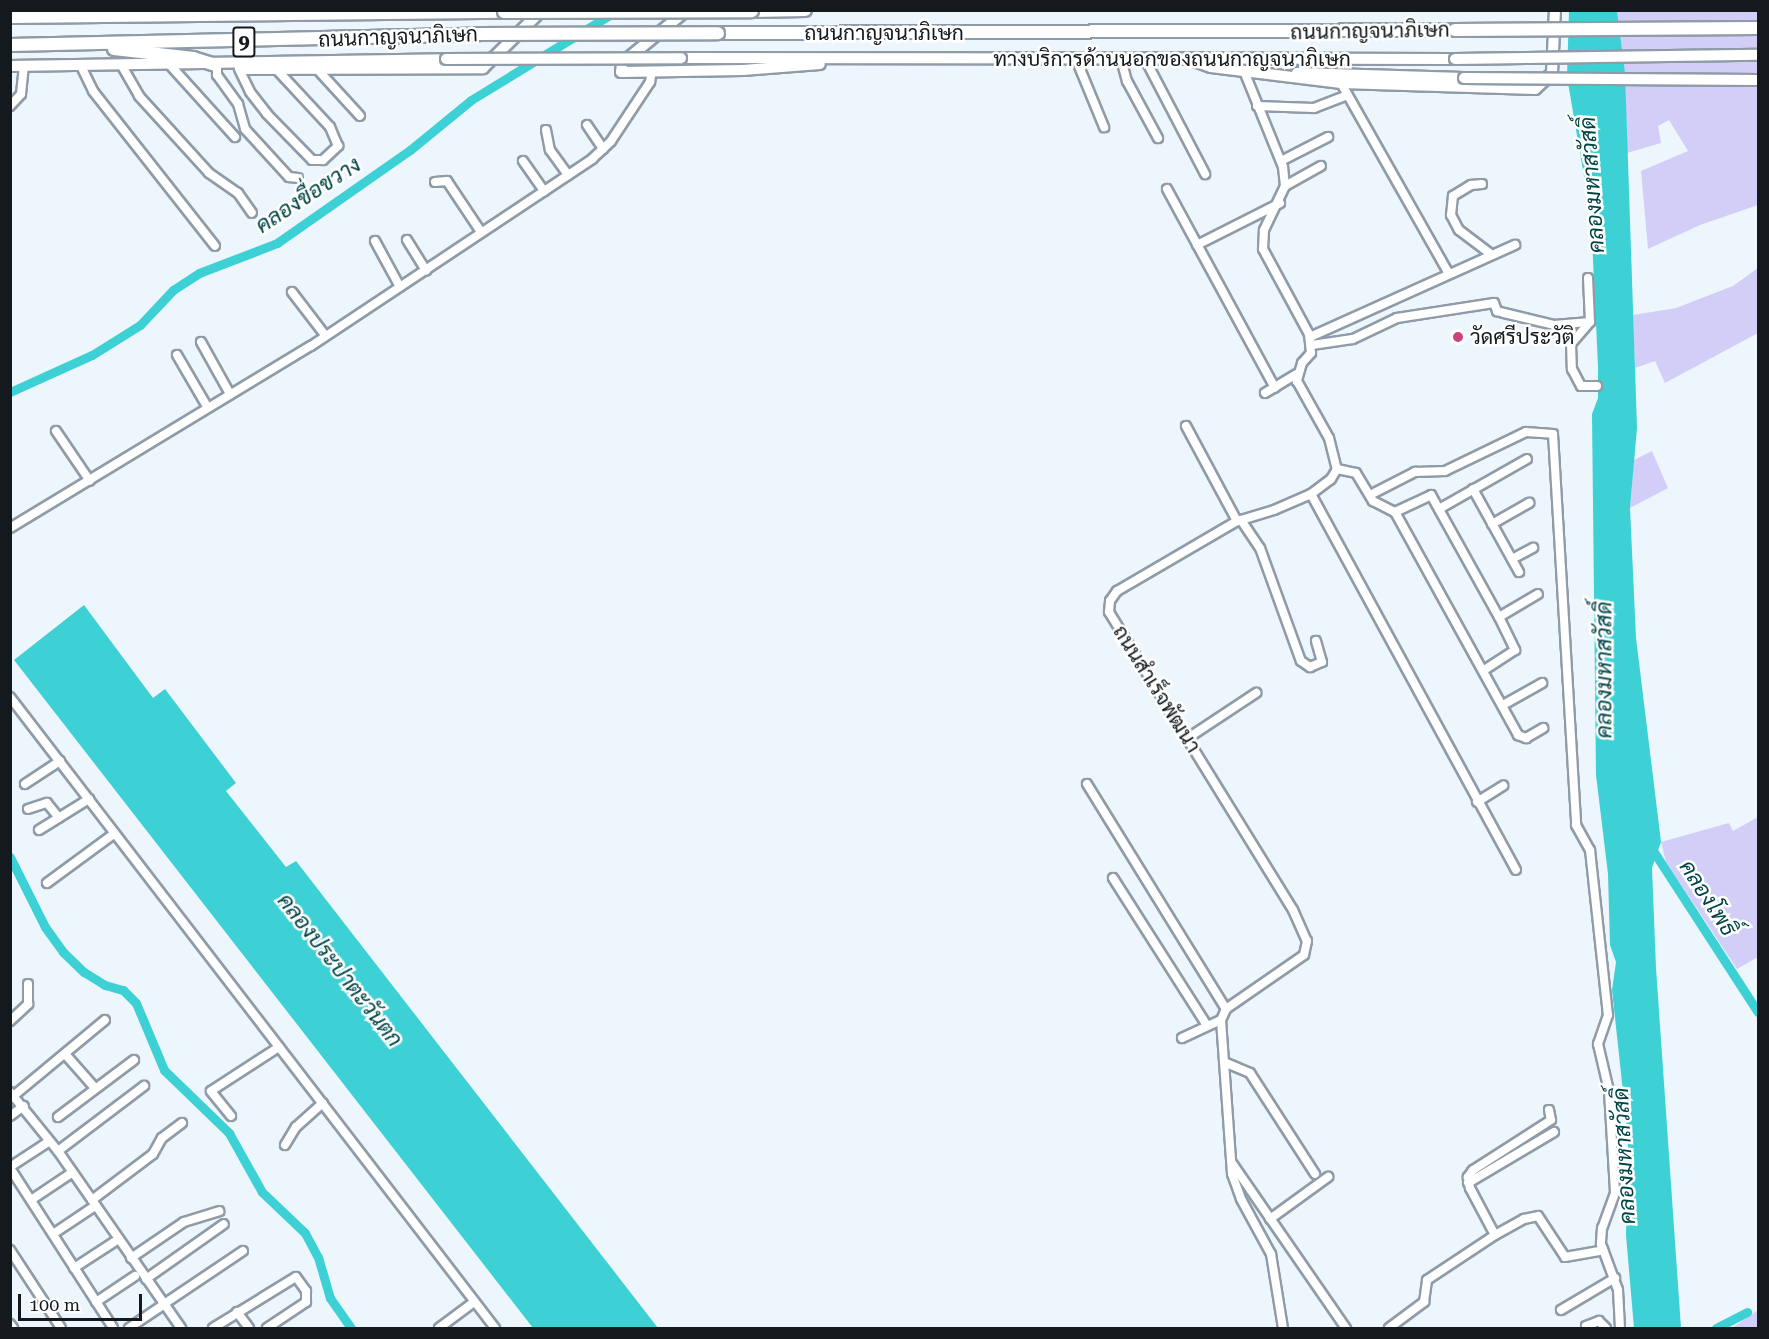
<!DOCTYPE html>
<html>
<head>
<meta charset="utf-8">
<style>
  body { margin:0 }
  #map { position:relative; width:1769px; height:1339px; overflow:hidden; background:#edf6fd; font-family:"Roboto Serif",Sarabun,serif }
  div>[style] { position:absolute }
  .green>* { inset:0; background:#d3cef8 }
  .water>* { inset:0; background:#3dd0d5 }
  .canal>* { height:9px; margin:-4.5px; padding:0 4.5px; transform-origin:4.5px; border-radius:4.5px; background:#3dd0d5 }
  .roads { filter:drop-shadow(2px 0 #8f9ca8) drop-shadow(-2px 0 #8f9ca8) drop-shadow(0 2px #8f9ca8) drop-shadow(0 -2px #8f9ca8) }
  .minor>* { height:8px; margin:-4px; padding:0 4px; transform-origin:4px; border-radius:4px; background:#fff }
  .major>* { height:10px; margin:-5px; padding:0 5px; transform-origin:5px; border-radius:5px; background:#fff }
  .highway>* { height:12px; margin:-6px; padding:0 6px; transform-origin:6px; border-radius:6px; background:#fff }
  .bridges { filter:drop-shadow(2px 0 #8f9ca8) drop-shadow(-2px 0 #8f9ca8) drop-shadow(0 2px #8f9ca8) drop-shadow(0 -2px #8f9ca8) }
  .major-bridge>* { height:10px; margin:-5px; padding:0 5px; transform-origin:5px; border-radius:5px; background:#fff }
  .highway-bridge>* { height:12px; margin:-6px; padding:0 6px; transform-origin:6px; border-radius:6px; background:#fff }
  .dots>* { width:16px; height:16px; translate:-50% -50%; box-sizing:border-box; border:3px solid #fff; border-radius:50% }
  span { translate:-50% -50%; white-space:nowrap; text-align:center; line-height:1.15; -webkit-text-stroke:5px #fff; paint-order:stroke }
  .shield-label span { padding:2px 4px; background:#fff; border:2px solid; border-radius:4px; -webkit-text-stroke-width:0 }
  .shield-label { font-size:20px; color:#14191d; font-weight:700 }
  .street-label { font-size:21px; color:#14191d }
  .poi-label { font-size:21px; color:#14191d }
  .left { translate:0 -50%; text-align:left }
  .water-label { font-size:22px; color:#004345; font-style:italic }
  .frame { position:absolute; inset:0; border:12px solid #14191d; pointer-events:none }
  .scale { position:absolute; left:18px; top:1294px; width:124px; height:27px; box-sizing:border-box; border:3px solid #14191d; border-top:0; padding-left:8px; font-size:18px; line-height:21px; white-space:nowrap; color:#14191d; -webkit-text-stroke:4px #fff; paint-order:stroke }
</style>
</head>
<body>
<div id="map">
  <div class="green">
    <i style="clip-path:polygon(1617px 11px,1758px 11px,1758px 205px,1700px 225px,1648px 249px,1641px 171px,1688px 151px,1669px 120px,1658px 126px,1661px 143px,1627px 153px,1625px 72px)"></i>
    <i style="clip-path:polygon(1758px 268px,1758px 333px,1665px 383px,1655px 361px,1635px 368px,1633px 315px,1676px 308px,1733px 286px)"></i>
    <i style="clip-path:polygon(1652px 451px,1668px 488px,1630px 508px,1634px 460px)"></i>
    <i style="clip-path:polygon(1758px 817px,1758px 957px,1737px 969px,1666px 862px,1661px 842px,1729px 823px,1733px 831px)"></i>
    <i style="clip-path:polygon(1758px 1310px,1758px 1328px,1732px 1328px)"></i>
  </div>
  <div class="water">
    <i style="clip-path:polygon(1569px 11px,1617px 11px,1625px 72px,1637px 428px,1630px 508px,1636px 638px,1661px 842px,1652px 868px,1656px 968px,1681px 1328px,1634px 1328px,1626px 1235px,1628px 1138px,1612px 990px,1616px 962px,1610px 945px,1608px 874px,1596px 775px,1592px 414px,1598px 398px,1598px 366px,1591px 217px,1567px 77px)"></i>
    <i style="clip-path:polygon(84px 605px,153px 698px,165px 689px,236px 783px,226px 791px,286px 867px,296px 861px,658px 1328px,533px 1328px,14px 660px)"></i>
  </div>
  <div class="canal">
    <i style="left:10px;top:392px;width:90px;rotate:-24.3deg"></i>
    <i style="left:92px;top:355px;width:57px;rotate:-32deg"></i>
    <i style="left:140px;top:325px;width:48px;rotate:-46.7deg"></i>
    <i style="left:173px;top:290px;width:31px;rotate:-33deg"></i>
    <i style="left:199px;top:273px;width:84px;rotate:-21deg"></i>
    <i style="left:277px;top:243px;width:162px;rotate:-35deg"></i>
    <i style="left:410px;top:150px;width:79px;rotate:-39.3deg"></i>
    <i style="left:471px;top:100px;width:170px;rotate:-31.5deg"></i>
    <i style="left:1650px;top:846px;width:198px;rotate:57deg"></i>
    <i style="left:10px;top:857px;width:78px;rotate:63.4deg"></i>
    <i style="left:45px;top:927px;width:31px;rotate:54deg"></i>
    <i style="left:63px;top:952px;width:29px;rotate:44deg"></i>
    <i style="left:84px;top:972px;width:25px;rotate:32deg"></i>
    <i style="left:105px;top:985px;width:19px;rotate:16deg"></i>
    <i style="left:123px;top:990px;width:18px;rotate:45deg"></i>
    <i style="left:136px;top:1003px;width:73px;rotate:67.3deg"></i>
    <i style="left:164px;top:1070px;width:91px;rotate:44.1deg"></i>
    <i style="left:229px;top:1133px;width:68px;rotate:60.8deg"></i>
    <i style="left:262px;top:1192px;width:59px;rotate:43.6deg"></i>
    <i style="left:305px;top:1233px;width:27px;rotate:62deg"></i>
    <i style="left:318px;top:1257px;width:43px;rotate:73.7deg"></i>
    <i style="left:330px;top:1298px;width:37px;rotate:55deg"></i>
    <i style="left:1716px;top:1328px;width:35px;rotate:-27deg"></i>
  </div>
  <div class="roads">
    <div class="minor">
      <i style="left:1076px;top:59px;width:74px;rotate:67.6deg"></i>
      <i style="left:1121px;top:59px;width:23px;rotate:75deg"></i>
      <i style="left:1127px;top:81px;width:65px;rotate:61.5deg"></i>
      <i style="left:1145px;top:59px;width:130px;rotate:62.4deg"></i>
      <i style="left:217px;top:64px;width:11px;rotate:90deg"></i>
      <i style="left:217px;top:75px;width:36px;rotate:54deg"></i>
      <i style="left:238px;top:104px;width:26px;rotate:74deg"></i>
      <i style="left:245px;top:129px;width:65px;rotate:47.5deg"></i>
      <i style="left:289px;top:177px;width:9px;rotate:6deg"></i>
      <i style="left:170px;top:65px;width:97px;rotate:47.9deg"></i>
      <i style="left:81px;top:66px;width:28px;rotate:64deg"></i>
      <i style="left:93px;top:91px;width:197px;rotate:51.8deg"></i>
      <i style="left:122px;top:66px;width:34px;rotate:60deg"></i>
      <i style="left:139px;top:96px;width:104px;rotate:47.7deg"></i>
      <i style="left:209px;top:173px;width:35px;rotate:35deg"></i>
      <i style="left:238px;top:193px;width:24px;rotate:55deg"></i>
      <i style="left:239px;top:69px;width:25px;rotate:64deg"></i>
      <i style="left:250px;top:92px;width:28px;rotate:52deg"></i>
      <i style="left:267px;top:114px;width:64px;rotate:45.6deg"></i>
      <i style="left:312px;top:160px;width:11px"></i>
      <i style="left:323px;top:160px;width:21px;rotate:-43deg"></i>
      <i style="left:338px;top:146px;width:21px;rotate:-113deg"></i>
      <i style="left:330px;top:127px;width:76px;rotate:-132.9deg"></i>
      <i style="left:318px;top:70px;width:62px;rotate:47.6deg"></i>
      <i style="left:1244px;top:71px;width:104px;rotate:67.9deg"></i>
      <i style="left:1283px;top:167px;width:19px;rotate:84deg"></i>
      <i style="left:1285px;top:186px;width:49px;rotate:115.5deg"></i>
      <i style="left:1264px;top:230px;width:19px;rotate:93deg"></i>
      <i style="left:1263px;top:249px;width:97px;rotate:61.6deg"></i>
      <i style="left:1309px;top:334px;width:19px;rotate:84deg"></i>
      <i style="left:1311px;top:353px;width:13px;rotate:132deg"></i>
      <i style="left:1302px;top:363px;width:19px;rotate:106deg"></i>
      <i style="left:1297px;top:381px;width:65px;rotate:60.7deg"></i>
      <i style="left:1329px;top:438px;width:32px;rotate:76deg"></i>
      <i style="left:1337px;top:469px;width:12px;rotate:121deg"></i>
      <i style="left:1331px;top:479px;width:25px;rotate:143deg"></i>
      <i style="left:1311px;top:494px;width:40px;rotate:156.6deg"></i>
      <i style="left:1274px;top:510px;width:39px;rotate:163deg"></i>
      <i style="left:1237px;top:521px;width:139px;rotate:149.7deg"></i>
      <i style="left:1117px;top:591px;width:12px;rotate:125deg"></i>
      <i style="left:1110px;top:601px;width:11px;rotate:95deg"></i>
      <i style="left:1109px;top:612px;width:350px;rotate:58.3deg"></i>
      <i style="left:1293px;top:910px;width:34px;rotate:66deg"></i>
      <i style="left:1307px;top:941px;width:14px;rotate:102deg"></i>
      <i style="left:1304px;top:955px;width:95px;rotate:145.3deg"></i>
      <i style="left:1226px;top:1009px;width:12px;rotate:114deg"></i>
      <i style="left:1221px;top:1020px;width:154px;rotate:85.9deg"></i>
      <i style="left:1232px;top:1174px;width:27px;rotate:70deg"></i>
      <i style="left:1241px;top:1199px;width:63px;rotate:61.4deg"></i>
      <i style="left:1271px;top:1254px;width:75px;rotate:80.8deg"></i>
      <i style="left:1341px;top:83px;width:219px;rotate:60.5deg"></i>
      <i style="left:10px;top:106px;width:16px;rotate:-47deg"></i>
      <i style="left:21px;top:94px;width:28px;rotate:-84deg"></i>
      <i style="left:1257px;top:106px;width:57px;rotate:2deg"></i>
      <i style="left:1314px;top:108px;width:36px;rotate:-21deg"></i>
      <i style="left:587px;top:125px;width:29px;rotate:56deg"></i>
      <i style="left:546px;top:130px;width:20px;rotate:79deg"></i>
      <i style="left:550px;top:150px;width:31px;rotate:54deg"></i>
      <i style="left:523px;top:161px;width:37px;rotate:55deg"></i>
      <i style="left:1281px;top:161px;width:53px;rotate:-27.1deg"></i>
      <i style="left:435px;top:182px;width:12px;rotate:-5deg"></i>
      <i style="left:447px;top:181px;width:61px;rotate:56.3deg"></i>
      <i style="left:1482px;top:184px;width:11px;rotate:175deg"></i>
      <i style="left:1471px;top:185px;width:21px;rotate:149deg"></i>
      <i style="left:1453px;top:196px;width:19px;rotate:96deg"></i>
      <i style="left:1451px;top:215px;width:17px;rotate:62deg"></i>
      <i style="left:1459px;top:230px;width:41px;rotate:37.1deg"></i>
      <i style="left:1285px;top:186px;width:41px;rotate:-29.1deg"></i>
      <i style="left:1167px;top:189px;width:226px;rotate:61.5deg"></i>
      <i style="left:407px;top:240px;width:36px;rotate:58deg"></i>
      <i style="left:375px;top:241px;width:52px;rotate:61.5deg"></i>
      <i style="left:1197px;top:245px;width:93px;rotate:-26.8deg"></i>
      <i style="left:1588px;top:278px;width:44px;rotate:87.4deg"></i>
      <i style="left:1590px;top:322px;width:29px;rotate:131deg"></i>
      <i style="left:1571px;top:344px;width:25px;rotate:88deg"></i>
      <i style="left:1572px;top:369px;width:19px;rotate:62deg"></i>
      <i style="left:1581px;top:386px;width:16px"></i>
      <i style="left:292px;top:292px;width:54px;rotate:52.5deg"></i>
      <i style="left:1310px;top:337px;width:225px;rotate:-24.2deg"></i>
      <i style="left:201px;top:342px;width:60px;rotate:60.9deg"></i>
      <i style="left:1312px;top:345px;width:41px;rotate:-8.3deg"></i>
      <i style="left:1353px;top:339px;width:49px;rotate:-25.5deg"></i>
      <i style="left:1397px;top:318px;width:98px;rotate:-8.8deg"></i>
      <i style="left:1494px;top:303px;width:9px;rotate:69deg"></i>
      <i style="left:1497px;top:311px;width:7px;rotate:16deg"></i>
      <i style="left:1504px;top:313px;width:51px;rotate:13.5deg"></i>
      <i style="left:1554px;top:325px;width:36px;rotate:-5deg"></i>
      <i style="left:177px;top:355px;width:61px;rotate:59.7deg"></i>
      <i style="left:1265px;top:393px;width:37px;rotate:-31deg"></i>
      <i style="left:1186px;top:426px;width:108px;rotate:61.8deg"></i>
      <i style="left:56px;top:431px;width:60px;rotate:55.8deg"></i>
      <i style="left:1337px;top:469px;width:19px;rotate:12deg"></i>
      <i style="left:1356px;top:473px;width:33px;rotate:59deg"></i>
      <i style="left:1373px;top:501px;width:25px;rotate:27deg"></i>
      <i style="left:1395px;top:512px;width:255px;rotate:61.1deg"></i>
      <i style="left:1518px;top:735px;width:9px;rotate:21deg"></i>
      <i style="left:1526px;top:738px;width:20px;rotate:-30deg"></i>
      <i style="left:1473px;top:489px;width:95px;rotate:61deg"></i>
      <i style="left:1311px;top:494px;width:428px;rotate:61.4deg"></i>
      <i style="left:1370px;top:495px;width:51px;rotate:-27.1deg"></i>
      <i style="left:1415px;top:472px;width:30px;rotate:-2deg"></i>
      <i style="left:1445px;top:471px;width:90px;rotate:-25.7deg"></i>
      <i style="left:1526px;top:432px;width:27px;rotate:4deg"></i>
      <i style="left:1553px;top:434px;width:392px;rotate:86.6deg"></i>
      <i style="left:1576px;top:825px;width:29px;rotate:61deg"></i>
      <i style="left:1590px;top:850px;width:166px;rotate:83.8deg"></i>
      <i style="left:1608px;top:1015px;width:31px;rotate:109deg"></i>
      <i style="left:1598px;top:1044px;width:48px;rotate:76.8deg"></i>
      <i style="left:1609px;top:1091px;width:102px;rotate:86.6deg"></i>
      <i style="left:1615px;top:1193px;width:37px;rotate:110deg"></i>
      <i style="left:1602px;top:1228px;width:16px;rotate:94deg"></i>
      <i style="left:1601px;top:1244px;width:49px;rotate:69.7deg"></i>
      <i style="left:1618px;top:1290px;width:38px;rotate:87deg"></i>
      <i style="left:1439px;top:509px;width:101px;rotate:-29.6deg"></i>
      <i style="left:1395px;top:512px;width:40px;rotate:-25deg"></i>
      <i style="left:1431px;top:495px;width:140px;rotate:60.9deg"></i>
      <i style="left:1499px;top:617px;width:37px;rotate:64deg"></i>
      <i style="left:1515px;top:650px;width:37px;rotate:147deg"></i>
      <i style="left:1241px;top:520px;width:34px;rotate:56deg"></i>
      <i style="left:1260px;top:548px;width:120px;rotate:70.1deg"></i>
      <i style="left:1301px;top:661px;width:11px;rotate:34deg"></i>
      <i style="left:1310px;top:667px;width:13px;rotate:-23deg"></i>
      <i style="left:1322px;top:662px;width:22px;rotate:-106deg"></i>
      <i style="left:1492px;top:524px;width:43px;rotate:-29.6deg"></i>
      <i style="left:10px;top:528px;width:352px;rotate:-31.2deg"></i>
      <i style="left:311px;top:346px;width:338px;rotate:-33.6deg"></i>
      <i style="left:592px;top:159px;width:26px;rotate:-43deg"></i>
      <i style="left:611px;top:141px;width:71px;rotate:-56.5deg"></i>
      <i style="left:650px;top:82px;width:11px;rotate:-80deg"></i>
      <i style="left:1512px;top:559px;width:24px;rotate:-28deg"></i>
      <i style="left:1499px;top:617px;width:45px;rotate:-30.5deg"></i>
      <i style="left:10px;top:697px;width:796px;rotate:52.45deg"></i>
      <i style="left:1503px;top:705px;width:45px;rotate:-29.4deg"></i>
      <i style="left:1188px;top:738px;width:82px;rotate:-33.5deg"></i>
      <i style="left:25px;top:784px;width:42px;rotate:-33.3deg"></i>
      <i style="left:1087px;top:784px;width:264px;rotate:58.3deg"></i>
      <i style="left:1477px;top:802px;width:31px;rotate:-32deg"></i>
      <i style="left:28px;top:809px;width:20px;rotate:-18deg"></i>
      <i style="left:47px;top:803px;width:19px;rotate:51deg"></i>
      <i style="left:39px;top:830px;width:59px;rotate:-31.8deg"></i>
      <i style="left:1113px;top:878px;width:173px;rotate:57.5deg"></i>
      <i style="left:47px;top:883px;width:84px;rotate:-36.3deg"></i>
      <i style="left:10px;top:1021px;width:25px;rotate:-43deg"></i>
      <i style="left:28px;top:1004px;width:20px;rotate:-90deg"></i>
      <i style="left:1182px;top:1038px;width:43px;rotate:-24.8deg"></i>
      <i style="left:65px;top:1054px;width:45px;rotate:48.6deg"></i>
      <i style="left:1224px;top:1062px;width:28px;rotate:23deg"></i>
      <i style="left:1250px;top:1073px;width:120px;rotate:57.2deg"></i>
      <i style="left:10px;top:1092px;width:76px;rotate:50.9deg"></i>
      <i style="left:58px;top:1151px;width:216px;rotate:55.2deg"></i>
      <i style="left:11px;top:1098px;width:122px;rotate:-39.7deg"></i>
      <i style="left:1549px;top:1110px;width:10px;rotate:79deg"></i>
      <i style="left:1551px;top:1120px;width:93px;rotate:147.3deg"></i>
      <i style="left:1473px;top:1170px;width:9px;rotate:126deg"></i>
      <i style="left:1468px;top:1177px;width:11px;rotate:80deg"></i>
      <i style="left:1470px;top:1188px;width:53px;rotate:62deg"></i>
      <i style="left:1495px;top:1235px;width:33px;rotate:-29deg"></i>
      <i style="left:1524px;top:1219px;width:14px;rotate:-12deg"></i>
      <i style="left:1538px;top:1216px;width:49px;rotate:56.6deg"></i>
      <i style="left:1565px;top:1257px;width:39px;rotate:-10deg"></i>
      <i style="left:10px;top:1116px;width:17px;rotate:-36deg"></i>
      <i style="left:231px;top:1116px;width:32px;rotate:-129deg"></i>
      <i style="left:211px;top:1091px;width:81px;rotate:-32.9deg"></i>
      <i style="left:58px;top:1117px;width:95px;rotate:-36.9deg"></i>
      <i style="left:285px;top:1145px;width:21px;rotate:-59deg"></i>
      <i style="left:296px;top:1127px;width:36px;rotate:-42deg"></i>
      <i style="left:58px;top:1151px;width:108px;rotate:-37.1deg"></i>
      <i style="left:1232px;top:1163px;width:201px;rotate:55.4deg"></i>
      <i style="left:10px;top:1167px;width:45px;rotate:-33.3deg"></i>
      <i style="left:10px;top:1168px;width:190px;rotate:57.2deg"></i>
      <i style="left:1468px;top:1183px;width:100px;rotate:-30.7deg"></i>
      <i style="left:31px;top:1200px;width:47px;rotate:-33.7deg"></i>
      <i style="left:92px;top:1200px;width:76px;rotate:-37deg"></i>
      <i style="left:153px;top:1154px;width:18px;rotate:-61deg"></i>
      <i style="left:162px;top:1138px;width:25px;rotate:-37deg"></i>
      <i style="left:1270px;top:1219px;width:72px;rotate:-35.9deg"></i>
      <i style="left:53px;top:1234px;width:47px;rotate:-33.7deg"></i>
      <i style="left:10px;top:1250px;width:93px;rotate:56.8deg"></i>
      <i style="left:131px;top:1258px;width:64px;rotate:-34.2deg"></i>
      <i style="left:184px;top:1222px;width:37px;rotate:-17deg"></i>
      <i style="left:74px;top:1268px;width:48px;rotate:-33deg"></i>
      <i style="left:146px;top:1279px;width:95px;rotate:-35.2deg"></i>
      <i style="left:96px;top:1302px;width:47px;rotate:-33.7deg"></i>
      <i style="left:164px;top:1304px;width:95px;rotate:-33.9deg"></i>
      <i style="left:1561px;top:1310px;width:63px;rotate:-30.7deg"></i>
      <i style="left:237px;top:1312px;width:20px;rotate:53deg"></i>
      <i style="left:10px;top:1324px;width:5px;rotate:53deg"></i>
      <i style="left:1586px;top:1326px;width:14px;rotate:-21deg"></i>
      <i style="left:1599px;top:1321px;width:10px;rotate:45deg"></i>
      <i style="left:129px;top:1328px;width:40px;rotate:-34deg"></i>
      <i style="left:213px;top:1328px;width:97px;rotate:-31.6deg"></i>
      <i style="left:296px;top:1277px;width:17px;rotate:54deg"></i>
      <i style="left:306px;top:1291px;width:11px;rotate:90deg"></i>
      <i style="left:306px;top:1302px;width:47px;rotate:146.3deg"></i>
      <i style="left:439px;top:1328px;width:44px;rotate:-36.6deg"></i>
      <i style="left:1389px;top:1328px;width:44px;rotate:-36.6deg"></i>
      <i style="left:1424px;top:1302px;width:22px;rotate:-82deg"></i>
      <i style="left:1427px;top:1280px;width:82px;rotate:-33.5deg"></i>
    </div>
    <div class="major">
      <i style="left:687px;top:10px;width:84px;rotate:140.8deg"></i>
      <i style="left:622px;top:63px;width:9px;rotate:96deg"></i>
      <i style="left:621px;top:72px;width:122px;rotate:-0.9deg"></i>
      <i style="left:743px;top:70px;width:77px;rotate:-4.5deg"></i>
      <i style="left:681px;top:58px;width:774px;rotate:0.07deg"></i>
      <i style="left:1195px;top:61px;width:17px;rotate:21deg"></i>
      <i style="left:1211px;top:67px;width:131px;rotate:7deg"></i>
      <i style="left:1341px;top:83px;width:194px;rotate:1.8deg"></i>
      <i style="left:1535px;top:89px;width:23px;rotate:-43deg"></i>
      <i style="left:1552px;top:73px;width:63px;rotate:-87.3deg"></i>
      <i style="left:10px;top:66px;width:436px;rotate:-0.9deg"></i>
      <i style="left:242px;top:69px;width:241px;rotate:-0.2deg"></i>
      <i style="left:483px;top:68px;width:83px;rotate:-44.5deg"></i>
      <i style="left:1297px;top:73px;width:167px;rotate:1.7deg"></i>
    </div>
    <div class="highway">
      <i style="left:752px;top:11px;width:53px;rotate:-1.1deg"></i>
      <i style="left:10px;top:17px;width:494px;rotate:-0.6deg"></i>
      <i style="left:718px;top:33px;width:737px;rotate:-0.23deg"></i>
      <i style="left:10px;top:45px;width:468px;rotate:-1.3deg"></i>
      <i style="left:114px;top:49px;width:80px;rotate:6.5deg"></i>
      <i style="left:193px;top:58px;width:21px;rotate:17deg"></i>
    </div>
  </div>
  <div class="bridges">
    <div class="major-bridge">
      <i style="left:446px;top:59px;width:235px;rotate:-0.2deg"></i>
      <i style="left:1455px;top:59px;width:303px;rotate:-0.8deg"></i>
      <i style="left:1464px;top:78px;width:294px;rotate:0.4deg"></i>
    </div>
    <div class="highway-bridge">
      <i style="left:504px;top:12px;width:248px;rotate:-0.2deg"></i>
      <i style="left:1455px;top:30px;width:303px;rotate:-0.4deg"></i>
      <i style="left:478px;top:34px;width:240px;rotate:-0.2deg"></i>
    </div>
  </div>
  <div class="dots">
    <i style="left:1458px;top:337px;background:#cc427a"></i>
  </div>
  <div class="shield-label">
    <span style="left:244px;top:42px">9</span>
  </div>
  <div class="street-label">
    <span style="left:1370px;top:31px;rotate:-1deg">ถนนกาญจนาภิเษก</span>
    <span style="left:884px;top:33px">ถนนกาญจนาภิเษก</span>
    <span style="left:398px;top:37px;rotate:-2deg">ถนนกาญจนาภิเษก</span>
    <span style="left:1172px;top:59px">ทางบริการด้านนอกของถนนกาญจนาภิเษก</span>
    <span style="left:1157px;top:689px;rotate:58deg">ถนนสำเร็จพัฒนา</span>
  </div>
  <div class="poi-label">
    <span class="left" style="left:1470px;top:337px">วัดศรีประวัติ</span>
  </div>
  <div class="water-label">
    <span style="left:1592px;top:185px;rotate:-94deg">คลองมหาสวัสดิ์</span>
    <span style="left:308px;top:195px;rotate:-33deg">คลองขื่อขวาง</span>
    <span style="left:1604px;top:670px;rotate:-90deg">คลองมหาสวัสดิ์</span>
    <span style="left:1708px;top:898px;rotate:57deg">คลองโพธิ์</span>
    <span style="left:340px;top:970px;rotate:52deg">คลองประปาตะวันตก</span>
    <span style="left:1624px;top:1156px;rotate:-93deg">คลองมหาสวัสดิ์</span>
  </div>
  <div class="frame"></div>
  <div class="scale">100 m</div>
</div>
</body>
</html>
